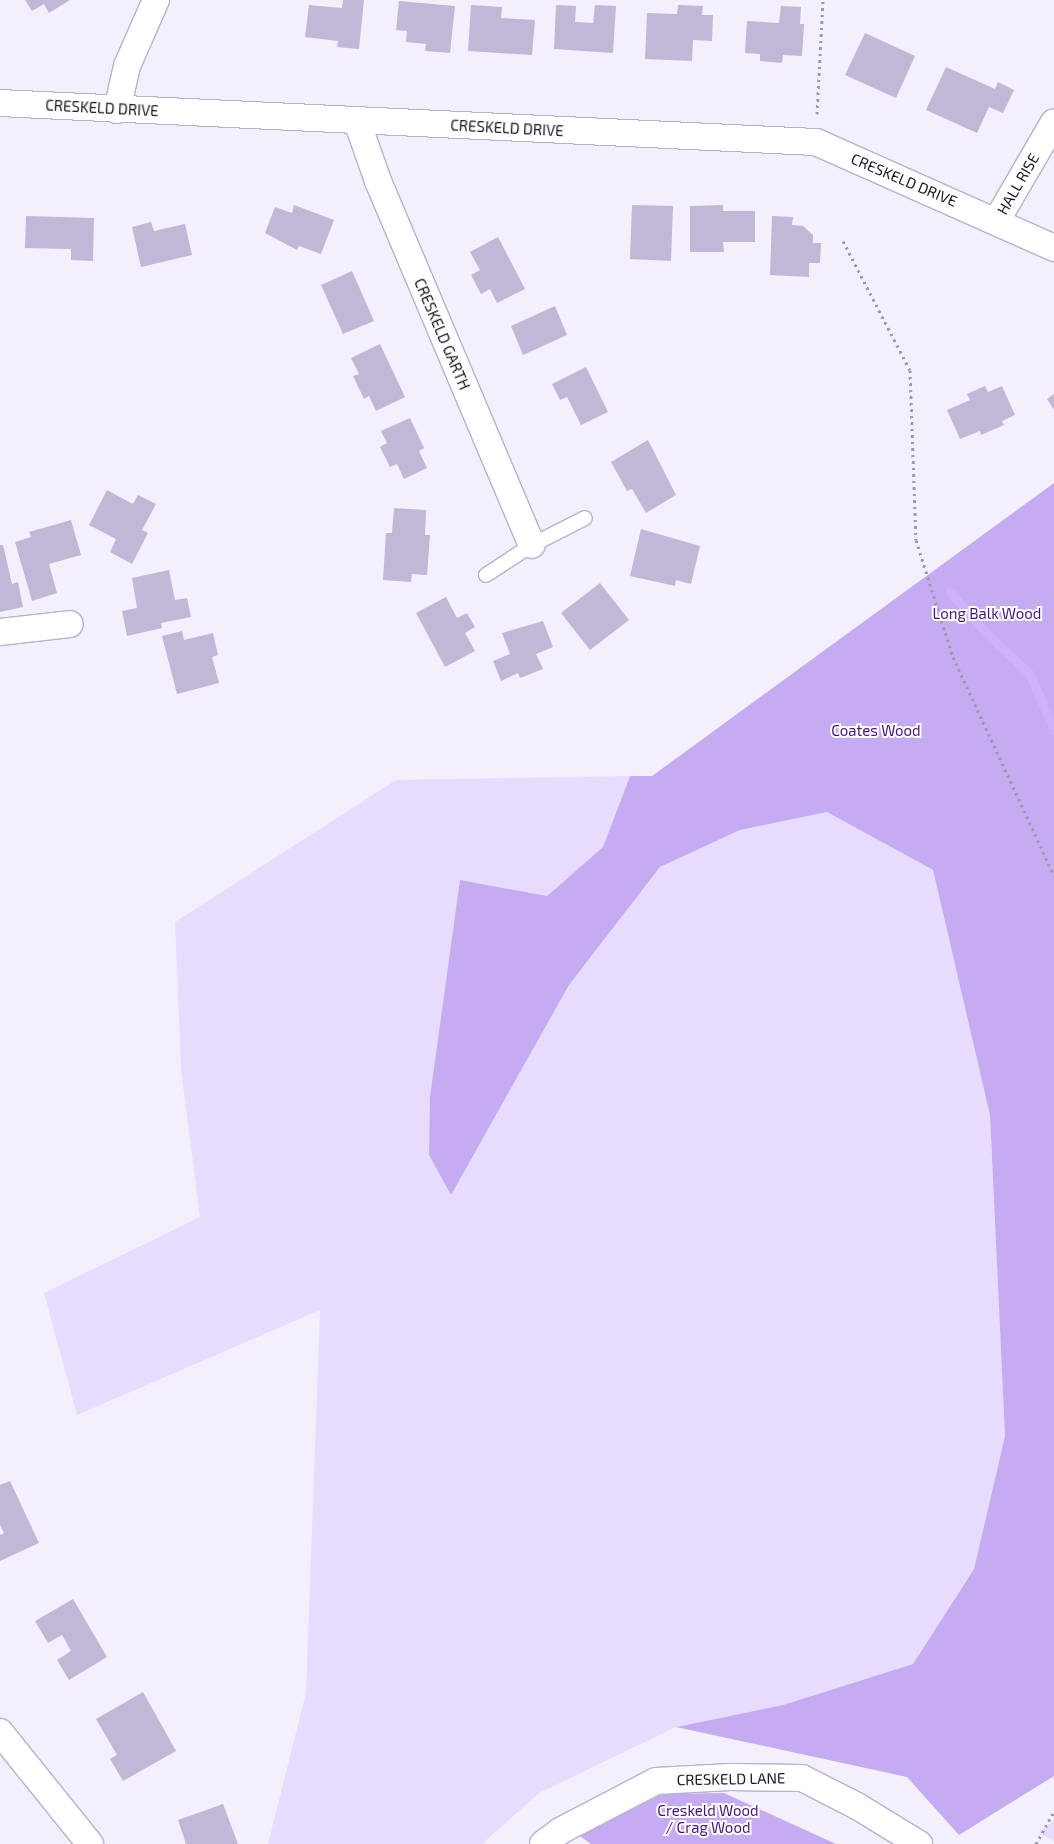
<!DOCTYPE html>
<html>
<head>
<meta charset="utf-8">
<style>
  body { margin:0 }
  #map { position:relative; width:1054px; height:1844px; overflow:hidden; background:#f4effd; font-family:"Exo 2",sans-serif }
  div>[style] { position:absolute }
  .green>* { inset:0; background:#e7dcfd }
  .forest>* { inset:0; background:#c5acf2 }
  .stream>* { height:9px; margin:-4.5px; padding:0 4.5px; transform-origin:4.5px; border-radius:4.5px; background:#ccb2f9 }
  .building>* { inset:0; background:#c2b7d7 }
  .path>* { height:3px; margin-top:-1.5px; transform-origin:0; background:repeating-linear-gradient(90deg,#9e99a6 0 2.5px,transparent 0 6.5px) }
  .roads { filter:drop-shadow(1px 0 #baafcf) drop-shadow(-1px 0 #baafcf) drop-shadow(0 1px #baafcf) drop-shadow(0 -1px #baafcf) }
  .lane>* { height:14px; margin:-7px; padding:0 7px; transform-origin:7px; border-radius:7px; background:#fff }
  .street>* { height:26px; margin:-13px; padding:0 13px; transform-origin:13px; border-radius:13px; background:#fff }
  span { translate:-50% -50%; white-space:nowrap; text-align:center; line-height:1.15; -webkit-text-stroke:4px #fff; paint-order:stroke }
  .street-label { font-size:15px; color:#1a1521 }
  .park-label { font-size:15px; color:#48157a }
</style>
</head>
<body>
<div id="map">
  <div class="green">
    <i style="clip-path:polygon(630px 776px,603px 847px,547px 896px,460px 880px,451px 1194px,569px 985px,660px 867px,740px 830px,827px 812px,933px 870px,990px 1114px,1005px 1436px,974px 1569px,913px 1664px,783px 1705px,676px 1727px,539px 1793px,482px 1844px,268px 1844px,306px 1693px,320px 1310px,77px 1415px,44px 1293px,200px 1217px,181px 1070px,175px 922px,396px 780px)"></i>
    <i style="clip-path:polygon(1054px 1820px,1054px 1841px,1039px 1833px)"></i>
  </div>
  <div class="forest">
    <i style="clip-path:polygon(1054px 483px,1054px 1776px,959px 1835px,907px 1777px,676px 1727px,783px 1705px,913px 1664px,974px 1569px,1005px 1436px,990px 1115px,933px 870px,827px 812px,740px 830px,660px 867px,569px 985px,451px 1195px,429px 1155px,430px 1097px,460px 880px,547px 896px,603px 847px,630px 776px,652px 776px)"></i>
    <i style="clip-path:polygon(724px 1793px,836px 1844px,591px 1844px,580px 1836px,662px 1794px)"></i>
  </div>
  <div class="stream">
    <i style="left:950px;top:592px;width:53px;rotate:48.8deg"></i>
    <i style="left:985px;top:632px;width:62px;rotate:43deg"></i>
    <i style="left:1030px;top:674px;width:61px;rotate:66.8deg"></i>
  </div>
  <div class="building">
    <i style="clip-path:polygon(25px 0,70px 0,49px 13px,44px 4px,32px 11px)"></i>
    <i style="clip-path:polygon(343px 0,364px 0,359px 49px,337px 47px,338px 41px,305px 37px,309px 5px,342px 8px)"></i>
    <i style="clip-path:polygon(399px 1px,455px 6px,450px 53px,425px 51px,426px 44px,406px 42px,407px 31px,396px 30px)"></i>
    <i style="clip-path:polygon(471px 5px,502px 7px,501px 18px,535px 20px,532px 55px,468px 51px)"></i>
    <i style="clip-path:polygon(556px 5px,576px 6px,575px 22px,593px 23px,595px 5px,616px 6px,613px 53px,554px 49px)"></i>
    <i style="clip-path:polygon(678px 5px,703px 6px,702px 15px,713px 15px,712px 41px,693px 40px,692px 61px,645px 59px,647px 13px,677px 14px)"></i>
    <i style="clip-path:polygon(781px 6px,801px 7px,800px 24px,804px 24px,802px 56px,783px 55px,782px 63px,760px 61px,760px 54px,745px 53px,747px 21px,779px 23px)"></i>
    <i style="clip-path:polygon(865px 33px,915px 56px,896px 98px,845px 75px)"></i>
    <i style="clip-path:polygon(946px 67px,995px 89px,998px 82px,1014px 90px,1003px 113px,989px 107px,977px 133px,926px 110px)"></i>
    <i style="clip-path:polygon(294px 205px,334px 220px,321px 254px,299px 246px,297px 250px,265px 233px,275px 207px,292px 213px)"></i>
    <i style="clip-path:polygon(632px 205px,673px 206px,671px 261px,630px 259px)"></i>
    <i style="clip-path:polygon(723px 205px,723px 211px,755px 211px,755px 242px,723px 242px,724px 252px,690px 252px,690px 206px)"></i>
    <i style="clip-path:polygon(26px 216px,94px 218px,93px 261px,71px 260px,71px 249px,25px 248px)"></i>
    <i style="clip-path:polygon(772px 216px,793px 217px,792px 225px,803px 226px,813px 235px,813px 243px,821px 243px,820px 263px,809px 263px,809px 277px,770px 275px)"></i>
    <i style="clip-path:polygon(151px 222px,154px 231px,185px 224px,192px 255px,141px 267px,132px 227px)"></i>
    <i style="clip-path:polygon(498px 237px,525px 289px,497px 303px,490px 289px,481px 294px,471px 275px,480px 270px,470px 252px)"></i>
    <i style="clip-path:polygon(352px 271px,374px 321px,343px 334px,321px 285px)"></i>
    <i style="clip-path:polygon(555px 306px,567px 335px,523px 355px,511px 326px)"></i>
    <i style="clip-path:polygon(380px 344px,405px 397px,376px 411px,369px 396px,364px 399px,353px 376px,359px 374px,351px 358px)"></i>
    <i style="clip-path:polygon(586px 367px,608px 412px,581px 425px,567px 397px,560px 400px,552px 384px)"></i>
    <i style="clip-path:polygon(985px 386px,988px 392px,1002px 386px,1015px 415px,1002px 421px,1004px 425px,981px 435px,980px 431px,960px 439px,947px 410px,970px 400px,967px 394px)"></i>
    <i style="clip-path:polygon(1054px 394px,1054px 410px,1047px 399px)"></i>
    <i style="clip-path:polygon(410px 418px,424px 448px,419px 451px,427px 468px,404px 479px,397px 464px,390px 467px,380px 447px,387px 443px,381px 431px)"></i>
    <i style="clip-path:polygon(648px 440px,676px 495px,646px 513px,632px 489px,627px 491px,611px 462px)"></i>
    <i style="clip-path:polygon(107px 490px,133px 504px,138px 495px,156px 504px,142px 530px,148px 533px,132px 564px,110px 552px,116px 539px,89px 525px)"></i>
    <i style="clip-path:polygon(394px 508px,426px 510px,425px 535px,430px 535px,427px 575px,412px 574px,411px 582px,383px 580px,386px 533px,392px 533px)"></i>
    <i style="clip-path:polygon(71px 520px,81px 555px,49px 564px,57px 593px,32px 601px,15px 542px,31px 537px,29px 532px)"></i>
    <i style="clip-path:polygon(641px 529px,700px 546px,691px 584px,676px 580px,675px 586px,630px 576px)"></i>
    <i style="clip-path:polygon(0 545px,3px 545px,12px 584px,18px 582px,23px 607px,0 612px)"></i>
    <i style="clip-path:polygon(169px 570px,175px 600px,187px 598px,191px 617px,161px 623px,162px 628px,127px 636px,122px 611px,137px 608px,132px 578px)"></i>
    <i style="clip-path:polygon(600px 583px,629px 620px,590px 650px,561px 613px)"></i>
    <i style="clip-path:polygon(446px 597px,457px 618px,467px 613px,475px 627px,465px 633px,475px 651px,445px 667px,416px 613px)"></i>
    <i style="clip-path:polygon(543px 621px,553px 647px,536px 654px,543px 669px,520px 678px,518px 673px,501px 681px,493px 661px,510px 654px,502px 633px)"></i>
    <i style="clip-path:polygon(182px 631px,184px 640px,213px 633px,218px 655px,212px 657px,219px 683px,177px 694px,162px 636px)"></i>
    <i style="clip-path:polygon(10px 1481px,39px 1543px,0 1561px,0 1535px,4px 1533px,0 1525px,0 1485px)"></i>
    <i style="clip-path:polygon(73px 1599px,107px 1657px,69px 1680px,57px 1660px,71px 1651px,62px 1635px,48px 1643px,35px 1621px)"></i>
    <i style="clip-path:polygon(143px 1692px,176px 1751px,123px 1781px,110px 1759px,117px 1755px,96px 1719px)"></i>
    <i style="clip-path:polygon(223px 1804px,238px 1844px,186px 1844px,178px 1820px)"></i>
  </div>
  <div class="path">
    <i style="left:817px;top:114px;width:114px;rotate:-87deg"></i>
    <i style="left:843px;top:241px;width:145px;rotate:62.6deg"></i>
    <i style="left:910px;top:370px;width:170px;rotate:88deg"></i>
    <i style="left:916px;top:540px;width:123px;rotate:72.5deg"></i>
    <i style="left:953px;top:657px;width:241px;rotate:65.2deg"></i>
    <i style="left:1036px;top:1844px;width:37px;rotate:-61deg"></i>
  </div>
  <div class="roads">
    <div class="lane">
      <i style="left:486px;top:575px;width:55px;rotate:-33.1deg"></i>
      <i style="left:532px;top:545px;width:59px;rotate:-27deg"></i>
    </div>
    <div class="street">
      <i style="left:0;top:103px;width:817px;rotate:2.74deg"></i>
      <i style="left:816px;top:142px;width:261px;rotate:24deg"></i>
      <i style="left:117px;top:110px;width:45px;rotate:-77.2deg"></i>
      <i style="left:127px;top:66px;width:72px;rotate:-66.3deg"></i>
      <i style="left:357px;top:121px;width:64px;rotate:70.7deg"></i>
      <i style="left:378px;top:181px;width:395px;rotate:67.1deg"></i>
      <i style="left:997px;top:220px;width:113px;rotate:-59.8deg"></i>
      <i style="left:0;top:632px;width:70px;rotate:-6.5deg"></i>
      <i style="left:0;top:1732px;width:144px;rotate:51.2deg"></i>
      <i style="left:543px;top:1844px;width:21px;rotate:-37deg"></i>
      <i style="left:560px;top:1831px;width:108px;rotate:-27.5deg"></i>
      <i style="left:656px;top:1781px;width:74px;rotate:-3.1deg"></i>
      <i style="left:730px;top:1777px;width:72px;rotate:0.8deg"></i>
      <i style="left:802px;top:1778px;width:62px;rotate:27deg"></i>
      <i style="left:857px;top:1806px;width:73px;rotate:31.5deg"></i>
    </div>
  </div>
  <div class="street-label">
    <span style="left:102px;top:108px;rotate:3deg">CRESKELD DRIVE</span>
    <span style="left:507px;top:128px;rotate:3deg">CRESKELD DRIVE</span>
    <span style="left:904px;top:180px;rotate:23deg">CRESKELD DRIVE</span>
    <span style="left:1018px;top:184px;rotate:-60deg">HALL RISE</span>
    <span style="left:442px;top:334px;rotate:67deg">CRESKELD GARTH</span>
    <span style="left:731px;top:1779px;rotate:-1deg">CRESKELD LANE</span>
  </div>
  <div class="park-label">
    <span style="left:987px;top:614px">Long Balk Wood</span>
    <span style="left:876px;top:731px">Coates Wood</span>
    <span style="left:708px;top:1819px">Creskeld Wood<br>/ Crag Wood</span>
  </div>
</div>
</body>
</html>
